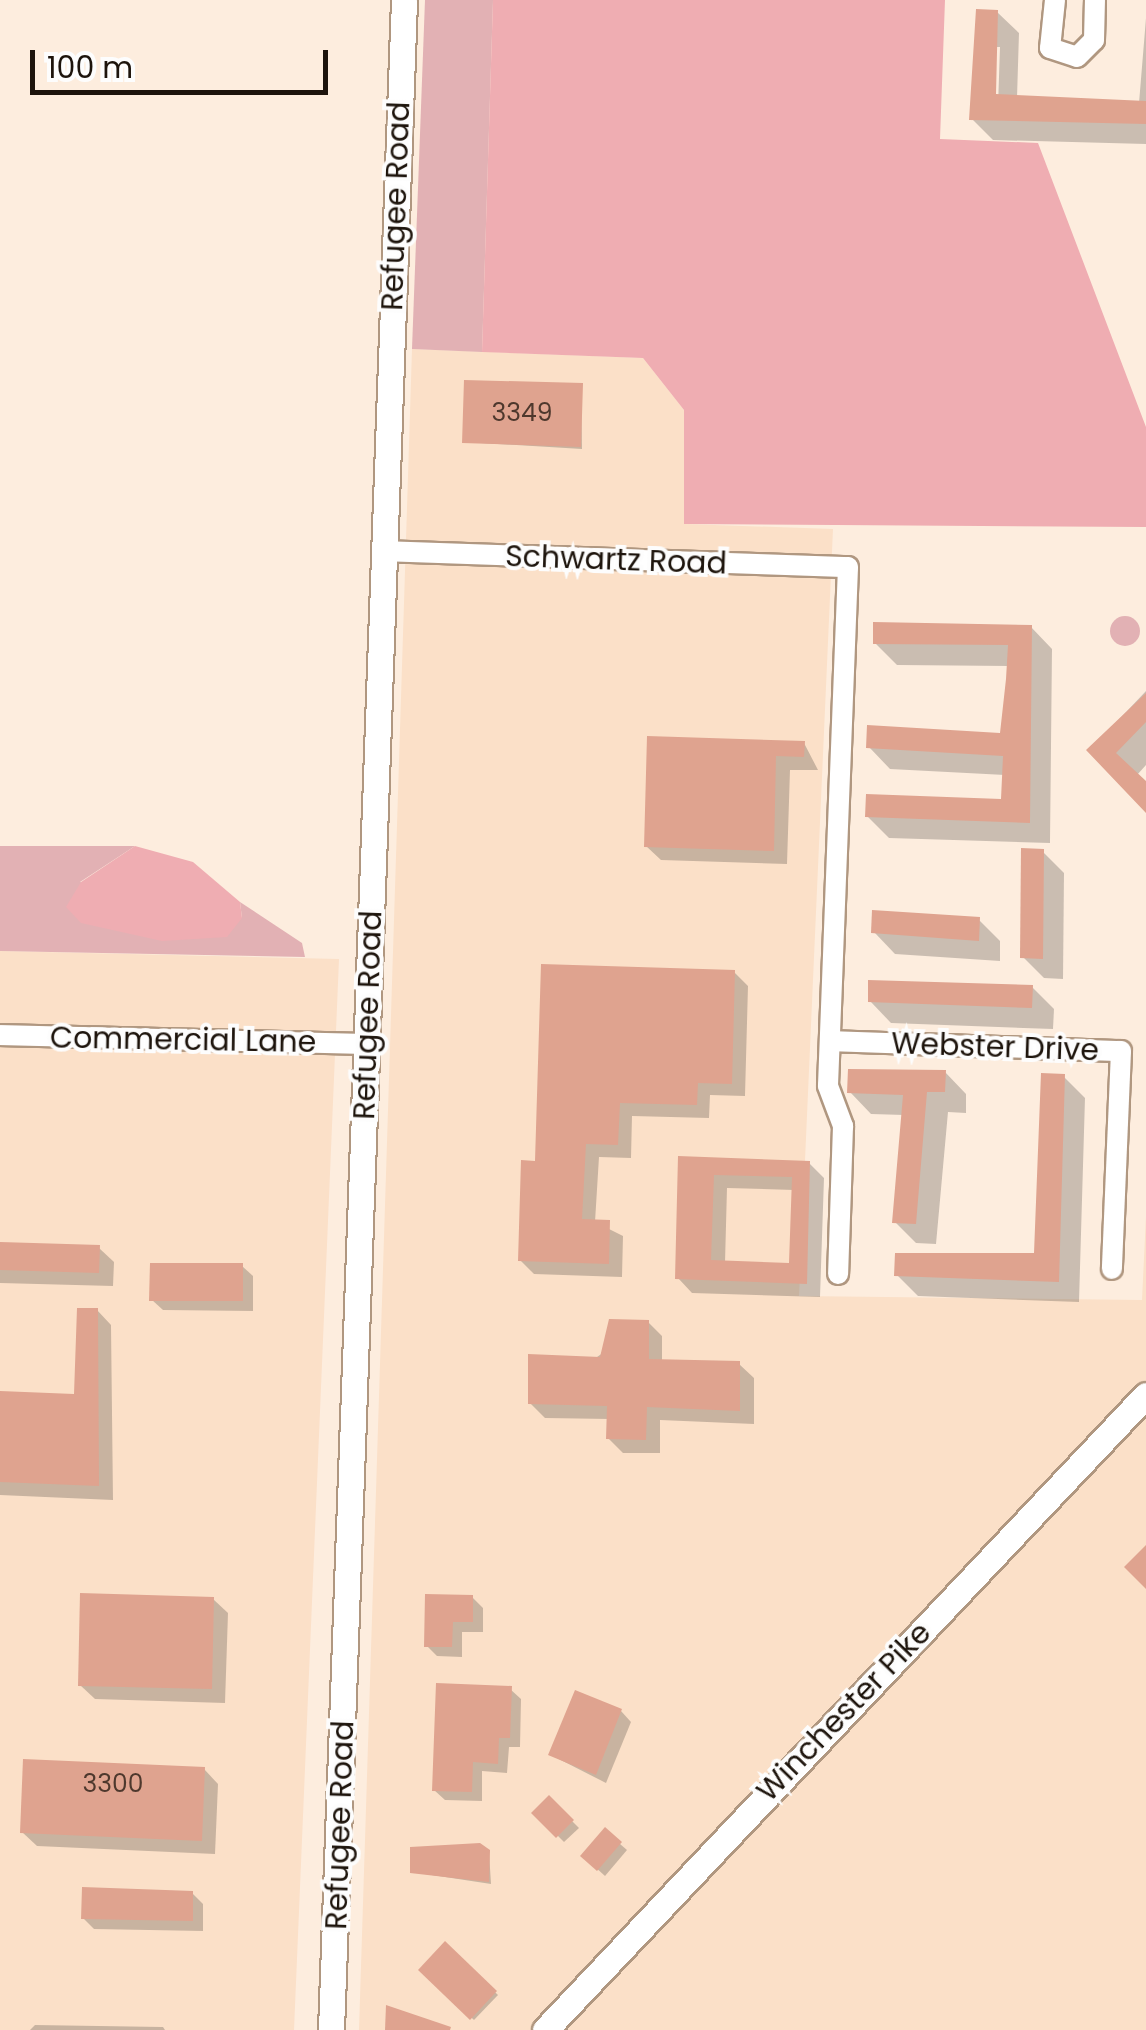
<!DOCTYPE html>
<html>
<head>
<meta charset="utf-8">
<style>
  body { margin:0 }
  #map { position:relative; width:1146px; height:2030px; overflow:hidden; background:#fdedde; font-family:Poppins,sans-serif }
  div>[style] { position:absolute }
  .built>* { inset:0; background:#fbe0c8 }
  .green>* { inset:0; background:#e2b1b4 }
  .round { border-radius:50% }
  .forest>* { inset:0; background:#efadb2 }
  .shadow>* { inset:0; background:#0003 }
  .building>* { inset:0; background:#dfa38f }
  .roads { filter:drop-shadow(2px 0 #b09780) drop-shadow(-2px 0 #b09780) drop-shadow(0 2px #b09780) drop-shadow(0 -2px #b09780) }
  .minor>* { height:20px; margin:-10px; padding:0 10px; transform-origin:10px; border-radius:10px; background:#fff }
  .major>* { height:25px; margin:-12.5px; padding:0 12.5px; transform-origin:12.5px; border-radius:12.5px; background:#fff }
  span { translate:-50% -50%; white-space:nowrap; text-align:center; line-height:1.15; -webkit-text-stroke:8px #fdfdfd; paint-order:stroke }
  .number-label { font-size:25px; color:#4e382d }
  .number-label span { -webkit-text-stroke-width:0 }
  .street-label { font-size:30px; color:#1d140c }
  .scale { position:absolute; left:30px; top:50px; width:298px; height:45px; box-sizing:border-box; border:5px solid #1d140c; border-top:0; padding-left:12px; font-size:30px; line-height:35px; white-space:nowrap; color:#1d140c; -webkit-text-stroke:8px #fdfdfd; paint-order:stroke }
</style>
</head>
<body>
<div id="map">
  <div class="built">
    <i style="clip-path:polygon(412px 349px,643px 358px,684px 410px,685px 524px,833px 529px,799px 1296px,1142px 1300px,1146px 1216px,1146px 2030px,359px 2030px)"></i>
    <i style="clip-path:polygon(0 951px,339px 959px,294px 2030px,0 2030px)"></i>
  </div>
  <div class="green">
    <i style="clip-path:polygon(425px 0,493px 0,482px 352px,412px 349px)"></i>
    <i class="round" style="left:1110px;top:616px;width:30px;height:30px"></i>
    <i style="clip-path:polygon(0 846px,135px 846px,80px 882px,242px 918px,240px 902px,302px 943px,305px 957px,0 951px)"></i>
  </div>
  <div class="forest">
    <i style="clip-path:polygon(493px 0,945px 0,940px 139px,1038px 143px,1146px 427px,1146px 527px,684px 524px,684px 410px,643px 358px,482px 352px)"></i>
    <i style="clip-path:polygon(135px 846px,193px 862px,240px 902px,242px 918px,227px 937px,162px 941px,81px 923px,66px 907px,81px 882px)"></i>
  </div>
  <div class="shadow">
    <i style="clip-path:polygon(evenodd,997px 12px,1019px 33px,1017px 98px,1139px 103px,1146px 18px,1146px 144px,993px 140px,972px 119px,997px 12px,995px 47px,1000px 47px,998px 106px,993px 106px,995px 47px)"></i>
    <i style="clip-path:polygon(581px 386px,582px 449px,464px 442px)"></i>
    <i style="clip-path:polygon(1031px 627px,1052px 649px,1050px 843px,889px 838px,867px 816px,1003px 802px,1005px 775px,890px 769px,869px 747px,1003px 736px,1009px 666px,897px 665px,875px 643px)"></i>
    <i style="clip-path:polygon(1146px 691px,1146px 765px,1137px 775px,1146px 805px,1090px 750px)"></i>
    <i style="clip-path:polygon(649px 739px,804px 743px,818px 770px,790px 770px,787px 864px,661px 860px,646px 846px)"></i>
    <i style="clip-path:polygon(1042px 851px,1064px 873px,1063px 979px,1044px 978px,1023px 957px)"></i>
    <i style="clip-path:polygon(979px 920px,1000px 941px,1000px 961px,895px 954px,874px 932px)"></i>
    <i style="clip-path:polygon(734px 972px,748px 986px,745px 1096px,710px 1095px,709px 1118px,632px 1116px,631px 1158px,599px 1157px,595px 1222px,623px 1236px,622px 1277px,534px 1274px,520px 1260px,538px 1164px)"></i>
    <i style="clip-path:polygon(1032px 987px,1054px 1009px,1053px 1029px,891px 1023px,870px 1001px)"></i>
    <i style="clip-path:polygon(945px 1072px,966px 1094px,966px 1113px,948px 1112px,936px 1244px,916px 1243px,895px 1222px,904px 1115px,871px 1114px,850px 1092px)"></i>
    <i style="clip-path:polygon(1064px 1077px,1085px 1098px,1079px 1302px,918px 1296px,897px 1275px,1036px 1256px)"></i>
    <i style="clip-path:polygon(evenodd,680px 1159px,809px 1163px,824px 1178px,820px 1297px,692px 1293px,678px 1278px,680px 1159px,727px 1188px,794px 1190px,792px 1265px,725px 1263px,727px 1188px)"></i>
    <i style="clip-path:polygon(0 1245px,99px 1248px,114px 1262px,113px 1286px,0 1283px)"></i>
    <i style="clip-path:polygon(242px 1266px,253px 1276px,253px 1311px,163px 1310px,152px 1300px)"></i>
    <i style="clip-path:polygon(97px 1310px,111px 1325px,113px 1500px,0 1495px,0 1393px,76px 1397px)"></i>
    <i style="clip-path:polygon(648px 1322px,662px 1336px,662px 1362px,739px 1364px,754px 1378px,754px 1424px,660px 1420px,660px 1453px,623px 1453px,608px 1438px,609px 1419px,545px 1418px,530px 1403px)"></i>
    <i style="clip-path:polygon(472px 1597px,483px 1608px,483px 1632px,462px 1632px,462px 1657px,437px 1656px,427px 1646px)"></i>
    <i style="clip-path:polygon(213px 1599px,228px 1613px,225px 1703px,95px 1699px,80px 1685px)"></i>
    <i style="clip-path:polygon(510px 1689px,521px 1699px,520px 1747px,509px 1747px,507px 1773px,482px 1771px,482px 1801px,445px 1800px,434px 1790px)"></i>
    <i style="clip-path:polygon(621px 1711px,631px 1722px,606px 1783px,551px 1755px)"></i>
    <i style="clip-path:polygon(204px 1769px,218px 1784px,215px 1854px,37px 1846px,22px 1832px)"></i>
    <i style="clip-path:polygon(549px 1798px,579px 1828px,564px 1842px,535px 1813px)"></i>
    <i style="clip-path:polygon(605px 1831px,627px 1850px,605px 1876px,583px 1856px)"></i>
    <i style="clip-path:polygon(489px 1852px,491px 1884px,412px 1872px)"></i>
    <i style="clip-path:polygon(192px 1893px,203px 1904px,203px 1931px,94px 1929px,83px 1918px)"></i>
    <i style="clip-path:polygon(445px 1945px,498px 1995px,474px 2020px,422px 1970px)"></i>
    <i style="clip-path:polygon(35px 2025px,163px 2027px,165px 2030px,30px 2030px)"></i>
  </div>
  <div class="building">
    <i style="clip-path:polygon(976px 9px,998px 10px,996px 94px,1146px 101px,1146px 124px,969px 120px)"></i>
    <i style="clip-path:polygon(464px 380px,583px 383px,581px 447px,462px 443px)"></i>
    <i style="clip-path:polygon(873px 622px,1032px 625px,1030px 823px,865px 817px,866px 794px,1001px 799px,1003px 756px,866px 748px,867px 725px,1000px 733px,1006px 679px,1008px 645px,873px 644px)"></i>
    <i style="clip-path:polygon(1146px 693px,1146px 722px,1116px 753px,1146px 781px,1146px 813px,1086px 750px)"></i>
    <i style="clip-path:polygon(647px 736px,805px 741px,804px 757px,776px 756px,774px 851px,644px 847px)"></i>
    <i style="clip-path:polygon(1021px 848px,1044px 849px,1043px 959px,1020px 958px)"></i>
    <i style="clip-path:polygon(872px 910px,980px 917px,979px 941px,871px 933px)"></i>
    <i style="clip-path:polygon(541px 964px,735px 970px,732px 1084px,698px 1083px,697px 1105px,620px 1103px,618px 1145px,586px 1144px,582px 1219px,610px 1220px,609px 1264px,518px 1261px,521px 1160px,535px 1161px)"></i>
    <i style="clip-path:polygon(868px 980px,1033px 985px,1032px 1008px,868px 1002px)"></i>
    <i style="clip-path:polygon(848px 1069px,946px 1070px,945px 1092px,927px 1092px,916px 1224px,892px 1223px,903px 1095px,847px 1093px)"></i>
    <i style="clip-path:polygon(1041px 1073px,1065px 1074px,1059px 1282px,894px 1276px,895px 1253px,1034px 1253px)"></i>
    <i style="clip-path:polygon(evenodd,678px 1156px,810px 1161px,807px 1284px,675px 1279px,678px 1156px,714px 1175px,792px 1177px,789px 1263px,711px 1260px,714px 1175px)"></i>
    <i style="clip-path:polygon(0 1242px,100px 1245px,99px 1273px,0 1270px)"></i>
    <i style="clip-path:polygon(150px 1263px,243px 1263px,243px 1301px,149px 1301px)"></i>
    <i style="clip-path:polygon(77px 1308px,98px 1308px,99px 1486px,0 1482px,0 1391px,74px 1394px)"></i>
    <i style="clip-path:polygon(609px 1319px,649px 1320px,649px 1359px,740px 1361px,740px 1411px,647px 1407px,646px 1440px,606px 1439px,607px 1406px,528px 1404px,528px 1354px,600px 1357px)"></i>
    <i style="clip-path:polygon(1146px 1545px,1146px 1589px,1124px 1567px)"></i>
    <i style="clip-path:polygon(80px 1593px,214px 1597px,212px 1689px,78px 1686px)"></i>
    <i style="clip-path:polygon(425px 1594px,473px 1595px,473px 1622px,453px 1622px,452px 1647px,424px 1647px)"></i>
    <i style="clip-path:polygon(436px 1683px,512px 1686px,510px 1738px,499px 1738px,498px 1764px,473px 1762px,472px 1792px,432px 1791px)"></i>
    <i style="clip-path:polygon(575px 1690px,622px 1709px,596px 1775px,548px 1755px)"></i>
    <i style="clip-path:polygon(23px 1759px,205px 1767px,202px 1841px,20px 1833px)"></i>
    <i style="clip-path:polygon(549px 1795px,574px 1820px,556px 1838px,531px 1813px)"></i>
    <i style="clip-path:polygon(605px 1827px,622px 1842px,597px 1871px,580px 1856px)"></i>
    <i style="clip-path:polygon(480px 1843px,490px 1850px,489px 1882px,410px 1873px,410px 1847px)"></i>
    <i style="clip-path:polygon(82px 1887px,193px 1891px,193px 1921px,81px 1919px)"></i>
    <i style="clip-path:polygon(445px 1941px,497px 1991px,470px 2020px,418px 1970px)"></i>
    <i style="clip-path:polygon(386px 2005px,451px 2027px,450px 2030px,385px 2030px)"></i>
  </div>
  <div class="roads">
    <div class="minor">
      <i style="left:1055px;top:0;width:48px;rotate:95.9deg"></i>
      <i style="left:1050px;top:48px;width:28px;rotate:18deg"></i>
      <i style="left:1077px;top:57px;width:24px;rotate:-45deg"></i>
      <i style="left:1094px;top:40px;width:40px;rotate:-88.6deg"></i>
      <i style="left:384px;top:551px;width:464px;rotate:2deg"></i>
      <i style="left:848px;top:567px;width:519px;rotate:92.21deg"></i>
      <i style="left:828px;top:1086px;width:43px;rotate:69.4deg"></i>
      <i style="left:843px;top:1126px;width:148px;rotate:91.9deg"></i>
      <i style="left:0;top:1035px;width:366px;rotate:1.4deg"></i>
      <i style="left:831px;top:1041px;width:290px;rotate:2deg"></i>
      <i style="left:1121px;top:1051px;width:218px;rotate:92.4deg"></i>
    </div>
    <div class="major">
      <i style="left:331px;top:2030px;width:2031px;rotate:-87.94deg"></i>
      <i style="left:545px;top:2030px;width:874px;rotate:-46.58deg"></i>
    </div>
  </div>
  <div class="number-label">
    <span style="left:522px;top:413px">3349</span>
    <span style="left:113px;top:1784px">3300</span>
  </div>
  <div class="street-label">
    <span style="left:396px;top:206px;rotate:-88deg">Refugee Road</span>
    <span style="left:616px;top:560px;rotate:2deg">Schwartz Road</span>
    <span style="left:368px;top:1015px;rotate:-88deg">Refugee Road</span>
    <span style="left:183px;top:1040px;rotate:1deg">Commercial Lane</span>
    <span style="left:995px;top:1047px;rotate:2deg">Webster Drive</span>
    <span style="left:844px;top:1712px;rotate:-46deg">Winchester Pike</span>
    <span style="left:340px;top:1825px;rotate:-88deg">Refugee Road</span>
  </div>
  <div class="scale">100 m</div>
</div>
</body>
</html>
